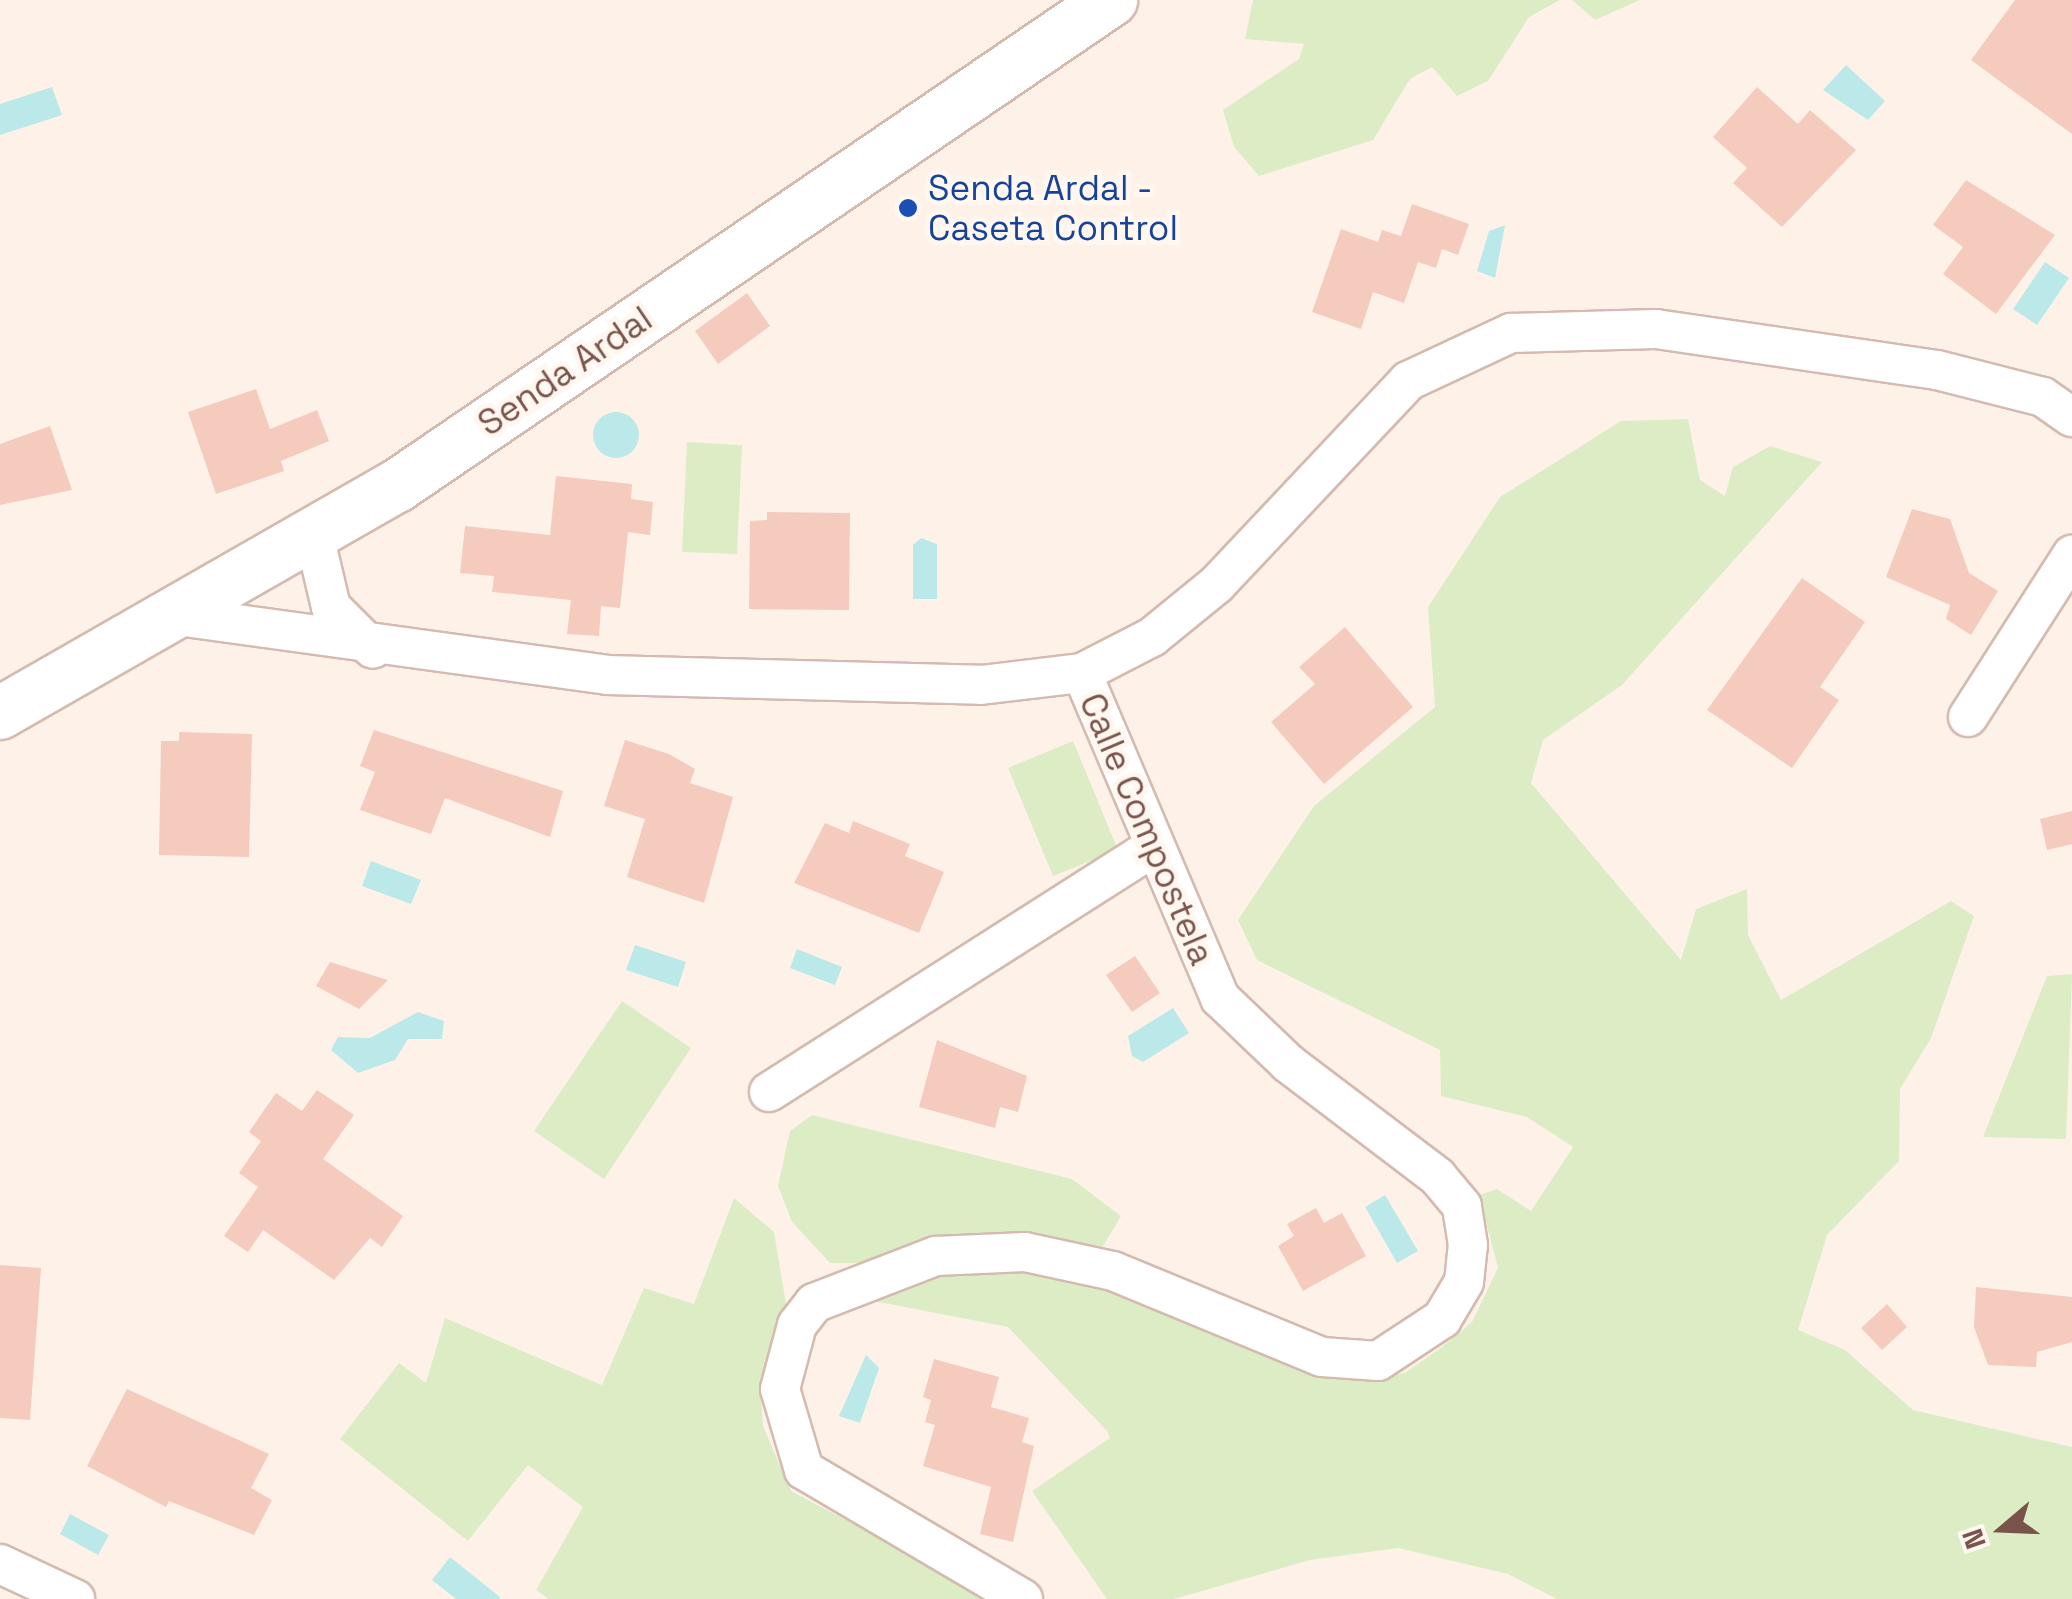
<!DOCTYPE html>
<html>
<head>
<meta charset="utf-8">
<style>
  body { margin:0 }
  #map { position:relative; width:2072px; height:1599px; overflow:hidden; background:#fef2e8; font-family:"Space Grotesk",sans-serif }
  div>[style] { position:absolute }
  .green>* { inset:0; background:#dcedc5 }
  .water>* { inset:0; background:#bbe9e9 }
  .round { border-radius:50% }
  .building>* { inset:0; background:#f5cbbe }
  .roads { filter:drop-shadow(2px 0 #d4baaf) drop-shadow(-2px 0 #d4baaf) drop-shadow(0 2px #d4baaf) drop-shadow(0 -2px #d4baaf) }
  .minor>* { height:38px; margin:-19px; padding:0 19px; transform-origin:19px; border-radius:19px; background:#fff }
  .secondary>* { height:52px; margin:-26px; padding:0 26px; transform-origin:26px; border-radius:26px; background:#fff }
  .dots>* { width:28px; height:28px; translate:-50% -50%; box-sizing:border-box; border:5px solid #fff7f0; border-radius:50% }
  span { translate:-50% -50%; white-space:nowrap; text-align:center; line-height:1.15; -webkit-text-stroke:10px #fff7f0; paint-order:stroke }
  .transit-label { font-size:35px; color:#164399 }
  .left { translate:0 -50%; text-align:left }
  .street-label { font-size:35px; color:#7a534a }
  .north { position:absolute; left:1952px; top:1479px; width:100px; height:100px; -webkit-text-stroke:8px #fff7f0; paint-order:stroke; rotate:251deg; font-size:28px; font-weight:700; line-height:40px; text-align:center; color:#7a534a }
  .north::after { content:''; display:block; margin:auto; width:35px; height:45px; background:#7a534a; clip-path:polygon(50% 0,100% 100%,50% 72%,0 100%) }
</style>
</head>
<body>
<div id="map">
  <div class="green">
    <i style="clip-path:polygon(1253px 0,1560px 0,1529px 17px,1488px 81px,1457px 96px,1432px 67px,1410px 79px,1373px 140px,1259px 176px,1234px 147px,1223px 110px,1299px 59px,1304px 44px,1245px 39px)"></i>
    <i style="clip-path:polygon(1572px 0,1640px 0,1595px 20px)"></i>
    <i style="clip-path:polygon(1688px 419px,1700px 480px,1725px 496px,1733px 467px,1770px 446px,1822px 462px,1622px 685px,1543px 740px,1531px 783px,1681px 960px,1696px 909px,1747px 889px,1748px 935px,1781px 1000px,1951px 901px,1974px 916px,1931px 1038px,1900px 1089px,1899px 1161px,1827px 1235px,1798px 1330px,1845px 1350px,1913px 1410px,2072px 1447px,2072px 1599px,1557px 1599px,1508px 1574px,1398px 1548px,1310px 1560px,1174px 1599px,1107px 1599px,1032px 1491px,1110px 1438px,1107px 1431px,1008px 1327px,869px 1300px,863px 1263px,830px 1263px,792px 1222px,778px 1186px,790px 1131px,812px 1115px,1072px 1179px,1121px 1216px,1081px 1283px,1220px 1328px,1303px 1370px,1359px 1380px,1405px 1373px,1442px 1347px,1472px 1322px,1498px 1268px,1479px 1195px,1497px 1189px,1531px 1211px,1573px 1147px,1527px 1117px,1441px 1096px,1440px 1050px,1257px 960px,1238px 920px,1314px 806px,1435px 707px,1428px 607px,1500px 497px,1621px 421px)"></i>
    <i style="clip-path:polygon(687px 442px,742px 445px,737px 554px,682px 552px)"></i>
    <i style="clip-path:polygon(1073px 741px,1118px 850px,1053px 876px,1008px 768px)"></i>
    <i style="clip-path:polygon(2072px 974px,2066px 1139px,1983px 1137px,2047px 976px)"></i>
    <i style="clip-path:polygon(622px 1001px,691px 1048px,604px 1179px,534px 1131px)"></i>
    <i style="clip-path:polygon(734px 1198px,774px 1232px,786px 1304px,760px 1382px,763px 1426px,791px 1491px,995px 1599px,549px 1599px,536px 1590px,583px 1507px,528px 1465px,468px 1541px,340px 1439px,399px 1363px,426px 1383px,445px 1318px,602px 1385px,644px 1288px,694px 1304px)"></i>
  </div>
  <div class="water">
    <i style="clip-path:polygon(1846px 65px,1885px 101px,1868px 120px,1823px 90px)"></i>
    <i style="clip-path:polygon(52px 87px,62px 115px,0 135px,0 104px)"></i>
    <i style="clip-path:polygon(1505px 225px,1495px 278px,1477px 271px,1489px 231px)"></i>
    <i style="clip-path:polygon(2045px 262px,2069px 278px,2037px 325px,2013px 309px)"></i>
    <i class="round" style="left:593px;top:412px;width:46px;height:46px"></i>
    <i style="clip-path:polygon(921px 538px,937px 544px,937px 599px,913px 599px,913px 545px)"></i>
    <i style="clip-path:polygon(371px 861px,421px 880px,411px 904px,362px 886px)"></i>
    <i style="clip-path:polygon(635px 945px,686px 962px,678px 987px,626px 970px)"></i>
    <i style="clip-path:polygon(797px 949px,842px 967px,835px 985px,790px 968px)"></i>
    <i style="clip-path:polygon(1173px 1008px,1189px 1033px,1143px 1062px,1132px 1056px,1128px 1036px)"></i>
    <i style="clip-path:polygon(418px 1012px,444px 1021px,442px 1039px,408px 1039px,395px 1060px,358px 1073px,331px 1050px,338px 1037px,370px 1038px)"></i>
    <i style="clip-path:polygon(1385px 1195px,1418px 1251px,1397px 1263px,1365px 1207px)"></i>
    <i style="clip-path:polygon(866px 1355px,879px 1368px,860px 1423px,839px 1416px)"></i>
    <i style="clip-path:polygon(70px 1514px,109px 1535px,98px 1555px,60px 1534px)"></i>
    <i style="clip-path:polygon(450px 1557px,500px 1597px,499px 1599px,456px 1599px,432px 1580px)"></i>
  </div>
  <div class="building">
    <i style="clip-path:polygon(2015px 0,2072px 0,2072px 134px,1971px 60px)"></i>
    <i style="clip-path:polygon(1757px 87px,1798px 124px,1810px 110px,1856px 150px,1782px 227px,1733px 183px,1747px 168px,1713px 137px)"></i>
    <i style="clip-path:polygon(1966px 180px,2055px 235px,1996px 314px,1943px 274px,1963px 247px,1933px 225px)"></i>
    <i style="clip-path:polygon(1412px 204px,1469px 224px,1458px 255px,1442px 249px,1436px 268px,1418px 262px,1404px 303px,1373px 292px,1361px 329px,1312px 312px,1341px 229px,1378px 242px,1382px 230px,1401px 236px)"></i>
    <i style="clip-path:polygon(747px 293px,770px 326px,718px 364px,695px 331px)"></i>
    <i style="clip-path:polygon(256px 389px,270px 429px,317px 410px,329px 441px,281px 461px,284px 471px,216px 494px,188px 412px)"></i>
    <i style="clip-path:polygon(50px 426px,72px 490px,0 505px,0 444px)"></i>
    <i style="clip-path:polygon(556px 476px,632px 484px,631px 499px,653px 502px,650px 535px,628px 532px,620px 608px,601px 606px,599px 636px,567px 634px,571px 600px,492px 592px,494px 576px,460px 573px,465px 526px,550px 535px)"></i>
    <i style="clip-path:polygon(1912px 509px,1950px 519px,1969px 573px,1998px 591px,1971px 635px,1946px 619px,1950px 605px,1886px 577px)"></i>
    <i style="clip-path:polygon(767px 512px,850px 513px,849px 610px,749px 609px,750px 521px,767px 520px)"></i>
    <i style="clip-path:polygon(1802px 578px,1865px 622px,1820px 687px,1839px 700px,1792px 768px,1707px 710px)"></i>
    <i style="clip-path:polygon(1345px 627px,1413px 707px,1324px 784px,1271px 722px,1315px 684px,1299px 667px)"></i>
    <i style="clip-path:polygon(374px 730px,563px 791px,550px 837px,445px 798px,431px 834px,360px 810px,375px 772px,360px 766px)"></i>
    <i style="clip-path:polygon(179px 732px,252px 734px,249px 857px,159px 855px,161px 741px,179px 741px)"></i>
    <i style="clip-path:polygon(625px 740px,669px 754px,695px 769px,690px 783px,733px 797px,704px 903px,627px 877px,645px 819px,604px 806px)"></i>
    <i style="clip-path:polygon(2072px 811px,2072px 844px,2047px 850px,2040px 819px)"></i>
    <i style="clip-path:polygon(853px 821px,910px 844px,905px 856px,944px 872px,919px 933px,794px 883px,825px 823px,849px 833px)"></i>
    <i style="clip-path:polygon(1135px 956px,1160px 993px,1132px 1012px,1106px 975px)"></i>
    <i style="clip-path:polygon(330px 962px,388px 980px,359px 1009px,316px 986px)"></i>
    <i style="clip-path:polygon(937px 1040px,1027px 1076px,1018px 1112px,1000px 1107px,995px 1128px,919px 1107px)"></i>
    <i style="clip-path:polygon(317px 1090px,354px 1115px,323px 1159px,403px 1216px,382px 1247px,370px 1238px,334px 1280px,263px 1230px,248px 1252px,224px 1236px,258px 1187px,239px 1173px,261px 1141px,249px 1132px,276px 1093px,302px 1111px)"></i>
    <i style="clip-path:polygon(1316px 1208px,1324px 1223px,1342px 1213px,1366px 1256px,1303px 1291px,1278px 1246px,1294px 1236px,1287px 1224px)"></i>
    <i style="clip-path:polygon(0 1265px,41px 1268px,30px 1420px,0 1418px)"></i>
    <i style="clip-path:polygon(1976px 1287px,2072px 1297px,2072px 1342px,2037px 1352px,2036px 1367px,1988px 1365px,1974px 1327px)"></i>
    <i style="clip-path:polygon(1887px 1304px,1907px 1327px,1882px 1350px,1861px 1328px)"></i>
    <i style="clip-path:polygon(934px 1359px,999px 1377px,991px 1407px,1029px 1418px,1022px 1442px,1034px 1446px,1013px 1542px,980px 1534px,991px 1487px,923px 1466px,935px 1425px,925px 1422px,931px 1400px,923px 1397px)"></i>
    <i style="clip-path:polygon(127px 1389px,269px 1454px,251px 1488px,272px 1500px,254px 1535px,169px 1501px,166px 1507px,87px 1466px)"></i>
  </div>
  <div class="roads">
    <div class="minor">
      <i style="left:314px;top:535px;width:74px;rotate:76.7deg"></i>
      <i style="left:331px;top:607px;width:59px;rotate:45deg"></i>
      <i style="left:178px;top:616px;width:433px;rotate:7.8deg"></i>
      <i style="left:607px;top:675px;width:374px;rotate:1.5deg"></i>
      <i style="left:981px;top:685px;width:102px;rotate:-6.8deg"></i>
      <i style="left:1082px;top:673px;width:79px;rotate:-27.2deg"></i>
      <i style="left:1152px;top:637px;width:84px;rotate:-39.2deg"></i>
      <i style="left:1217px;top:584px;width:279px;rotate:-46.7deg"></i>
      <i style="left:1408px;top:381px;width:114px;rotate:-25deg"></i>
      <i style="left:1511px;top:333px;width:145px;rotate:-1.6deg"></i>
      <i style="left:1656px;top:329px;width:284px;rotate:8.3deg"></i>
      <i style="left:1937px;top:370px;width:109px;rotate:14.3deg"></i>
      <i style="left:2043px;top:397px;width:35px;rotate:35deg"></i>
      <i style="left:1968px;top:717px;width:193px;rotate:-57.3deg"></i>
      <i style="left:769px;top:1092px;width:454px;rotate:-32.5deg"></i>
      <i style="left:0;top:1564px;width:83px;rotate:25deg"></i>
      <i style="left:1023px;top:1599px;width:254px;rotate:-149.5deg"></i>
      <i style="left:804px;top:1470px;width:84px;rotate:-106.5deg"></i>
      <i style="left:780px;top:1389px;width:66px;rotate:-75.1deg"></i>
      <i style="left:797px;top:1325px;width:28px;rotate:-52deg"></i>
      <i style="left:814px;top:1303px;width:131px;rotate:-21.1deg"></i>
      <i style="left:936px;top:1256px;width:89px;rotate:-2.6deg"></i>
      <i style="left:1025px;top:1252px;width:90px;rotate:12.2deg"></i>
      <i style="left:1113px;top:1271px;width:226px;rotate:22.4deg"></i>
      <i style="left:1322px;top:1357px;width:56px;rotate:4.1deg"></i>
      <i style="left:1378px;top:1361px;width:77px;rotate:-33.3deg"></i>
      <i style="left:1442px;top:1319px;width:43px;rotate:-59.3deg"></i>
      <i style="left:1464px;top:1282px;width:37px;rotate:-84deg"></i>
      <i style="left:1468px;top:1245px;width:39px;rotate:-99deg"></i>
      <i style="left:1462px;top:1206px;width:38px;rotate:-130deg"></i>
      <i style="left:1438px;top:1177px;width:188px;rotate:-142.8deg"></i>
      <i style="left:1288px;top:1063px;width:94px;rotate:-136.3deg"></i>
      <i style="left:1220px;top:998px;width:353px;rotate:-113deg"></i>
    </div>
    <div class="secondary">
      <i style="left:0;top:713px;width:457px;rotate:-29.8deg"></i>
      <i style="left:397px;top:486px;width:864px;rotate:-34.24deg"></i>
    </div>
  </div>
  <div class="dots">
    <i style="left:908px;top:208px;background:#1a4fb4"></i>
  </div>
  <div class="transit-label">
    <span class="left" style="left:928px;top:208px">Senda Ardal -<br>Caseta Control</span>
  </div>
  <div class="street-label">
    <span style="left:565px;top:371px;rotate:-34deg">Senda Ardal</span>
    <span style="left:1147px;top:829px;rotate:67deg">Calle Compostela</span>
  </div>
  <div class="north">N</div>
</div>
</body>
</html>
